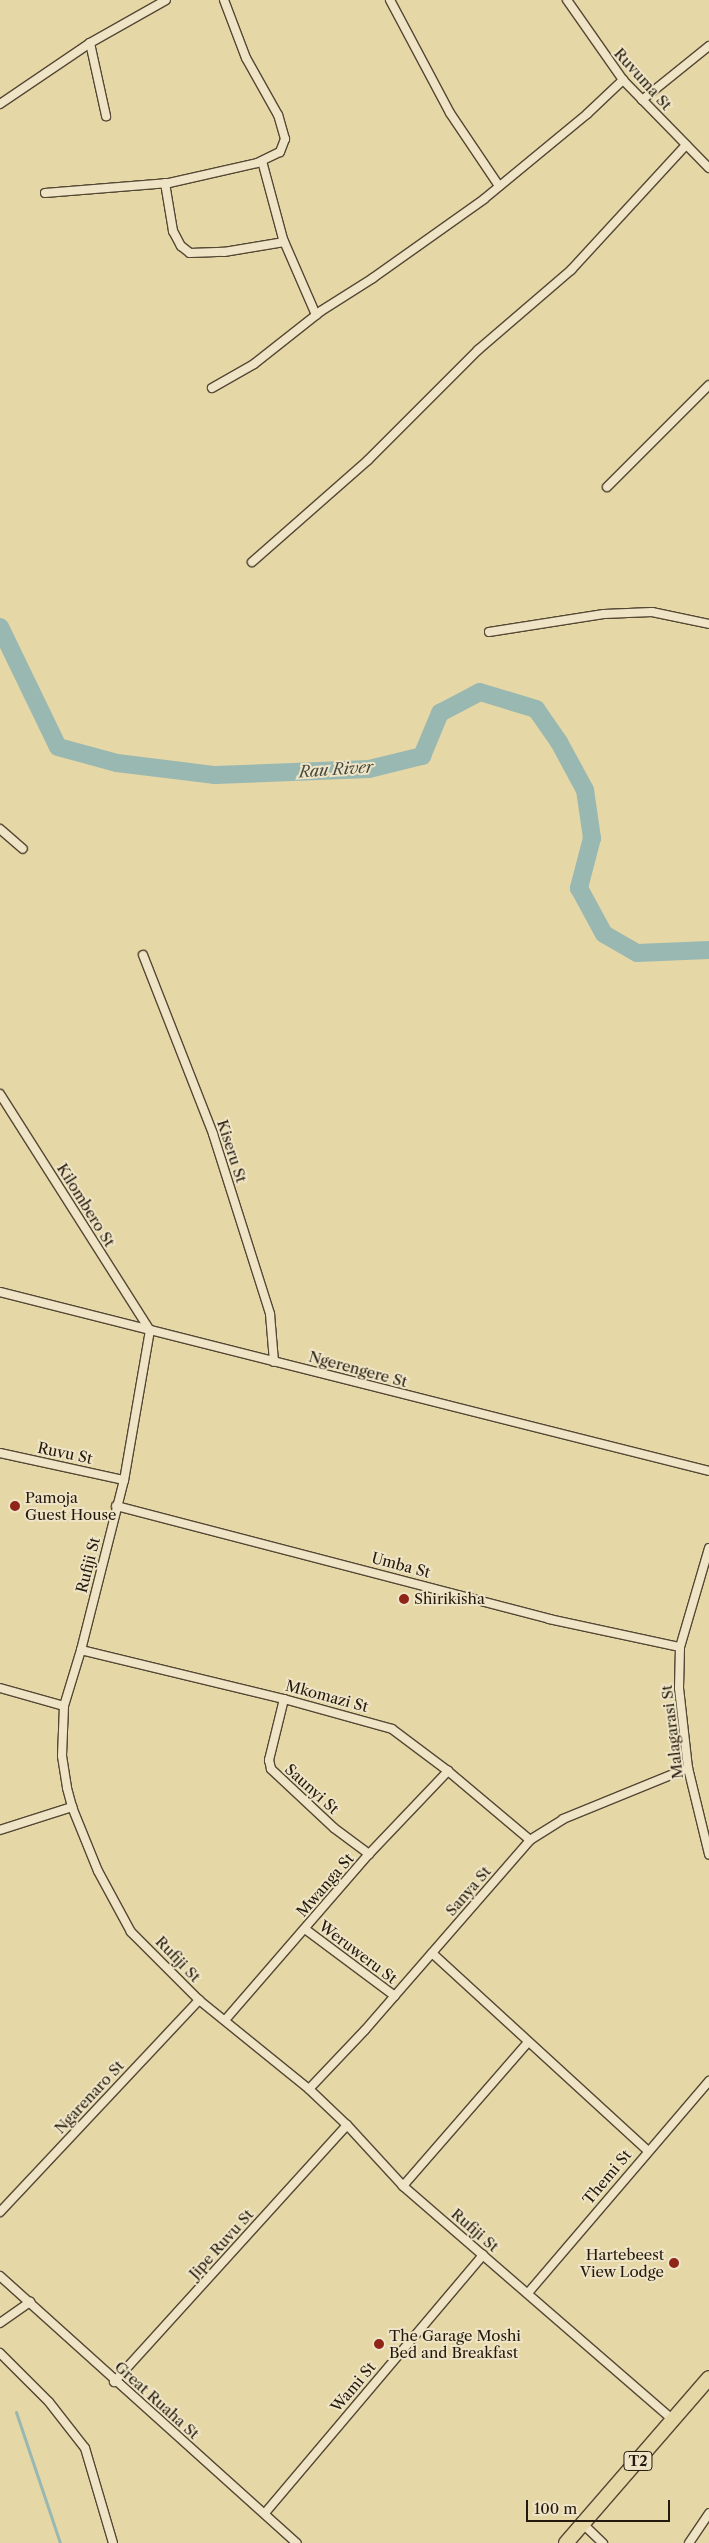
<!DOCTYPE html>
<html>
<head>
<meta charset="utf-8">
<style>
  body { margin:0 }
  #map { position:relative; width:709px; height:2543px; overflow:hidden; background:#e6d7a7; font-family:"Libre Caslon Text",serif }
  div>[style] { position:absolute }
  .stream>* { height:3px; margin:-1.5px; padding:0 1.5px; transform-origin:1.5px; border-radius:1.5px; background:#99b8b1 }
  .river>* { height:18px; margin:-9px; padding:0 9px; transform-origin:9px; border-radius:9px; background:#99b8b1 }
  .roads { filter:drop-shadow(1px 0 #544834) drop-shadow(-1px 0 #544834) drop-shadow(0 1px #544834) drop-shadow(0 -1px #544834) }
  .street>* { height:8px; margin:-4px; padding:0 4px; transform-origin:4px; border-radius:4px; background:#efe5c6 }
  .highway>* { height:14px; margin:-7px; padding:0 7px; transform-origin:7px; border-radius:7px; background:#e6d7a7 }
  .dots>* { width:14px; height:14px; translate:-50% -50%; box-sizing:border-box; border:2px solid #efe5c6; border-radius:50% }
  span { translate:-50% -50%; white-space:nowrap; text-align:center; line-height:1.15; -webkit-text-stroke:4px #efe5c6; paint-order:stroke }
  .shield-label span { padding:1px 4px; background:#efe5c6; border:1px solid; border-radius:4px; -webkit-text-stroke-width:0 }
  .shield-label { font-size:14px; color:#23190e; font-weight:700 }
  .street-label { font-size:15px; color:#23190e }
  .poi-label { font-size:15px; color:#23190e }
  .left { translate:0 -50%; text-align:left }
  .right { translate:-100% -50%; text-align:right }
  .water-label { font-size:16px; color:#46493f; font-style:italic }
  .scale { position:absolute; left:526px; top:2500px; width:144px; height:22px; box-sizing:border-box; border:2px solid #23190e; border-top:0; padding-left:6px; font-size:15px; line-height:18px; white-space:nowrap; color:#23190e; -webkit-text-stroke:4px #efe5c6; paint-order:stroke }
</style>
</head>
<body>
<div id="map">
  <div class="stream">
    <i style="left:16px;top:2412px;width:138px;rotate:71.4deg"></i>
  </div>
  <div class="river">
    <i style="left:0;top:627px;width:133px;rotate:64.2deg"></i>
    <i style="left:58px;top:747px;width:61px;rotate:15.2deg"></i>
    <i style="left:117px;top:763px;width:99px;rotate:7deg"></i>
    <i style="left:215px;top:775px;width:154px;rotate:-2.2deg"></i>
    <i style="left:369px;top:769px;width:55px;rotate:-13.8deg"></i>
    <i style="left:422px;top:756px;width:47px;rotate:-67.3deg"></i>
    <i style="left:440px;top:713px;width:45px;rotate:-27.7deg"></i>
    <i style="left:480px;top:692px;width:59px;rotate:16.9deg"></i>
    <i style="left:536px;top:709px;width:40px;rotate:55.1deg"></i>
    <i style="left:559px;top:742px;width:55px;rotate:61.6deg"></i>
    <i style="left:585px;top:790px;width:49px;rotate:81.7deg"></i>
    <i style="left:592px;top:838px;width:52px;rotate:104.6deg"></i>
    <i style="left:579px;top:888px;width:52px;rotate:61.5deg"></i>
    <i style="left:604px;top:934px;width:38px;rotate:30deg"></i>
    <i style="left:637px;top:953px;width:72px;rotate:-2.4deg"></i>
  </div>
  <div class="roads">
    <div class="street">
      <i style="left:390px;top:0;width:128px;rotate:62deg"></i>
      <i style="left:450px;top:113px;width:88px;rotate:56.1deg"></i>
      <i style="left:567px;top:0;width:98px;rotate:55deg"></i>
      <i style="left:623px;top:80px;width:123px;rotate:45.7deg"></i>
      <i style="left:90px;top:43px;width:75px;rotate:77.6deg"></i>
      <i style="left:642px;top:100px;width:86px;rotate:-38.9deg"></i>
      <i style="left:0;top:104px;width:109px;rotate:-34.1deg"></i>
      <i style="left:90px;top:43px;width:87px;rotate:-29.5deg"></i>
      <i style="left:262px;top:161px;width:81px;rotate:74.9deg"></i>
      <i style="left:283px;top:239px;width:83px;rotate:66.5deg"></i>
      <i style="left:165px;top:183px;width:49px;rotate:80.5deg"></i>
      <i style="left:173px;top:231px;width:17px;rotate:62deg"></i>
      <i style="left:181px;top:246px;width:11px;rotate:38deg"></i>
      <i style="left:190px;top:253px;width:34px;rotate:-2deg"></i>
      <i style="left:224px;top:252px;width:61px;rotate:-9.5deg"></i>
      <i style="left:45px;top:193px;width:124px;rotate:-4.6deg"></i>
      <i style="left:169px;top:183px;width:90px;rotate:-12.8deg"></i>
      <i style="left:257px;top:163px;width:25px;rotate:-26deg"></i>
      <i style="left:280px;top:152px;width:14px;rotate:-69deg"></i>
      <i style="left:285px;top:139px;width:25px;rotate:-106deg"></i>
      <i style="left:278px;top:115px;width:65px;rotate:-119.3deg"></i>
      <i style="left:246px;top:58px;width:62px;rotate:-110.8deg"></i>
      <i style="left:212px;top:388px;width:48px;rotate:-29.7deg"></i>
      <i style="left:254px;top:364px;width:85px;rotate:-38.3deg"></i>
      <i style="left:321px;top:311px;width:62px;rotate:-32.4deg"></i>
      <i style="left:373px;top:278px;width:136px;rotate:-35.4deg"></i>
      <i style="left:484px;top:199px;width:134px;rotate:-39.5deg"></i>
      <i style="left:587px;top:114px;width:50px;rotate:-43.4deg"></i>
      <i style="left:607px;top:487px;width:144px;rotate:-45deg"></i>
      <i style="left:252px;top:562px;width:154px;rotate:-41.3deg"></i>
      <i style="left:368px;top:460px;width:156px;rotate:-45deg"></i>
      <i style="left:478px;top:350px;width:123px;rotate:-40.7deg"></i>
      <i style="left:571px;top:270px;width:170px;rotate:-47.4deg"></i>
      <i style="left:489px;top:632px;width:116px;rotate:-8.9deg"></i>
      <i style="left:604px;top:614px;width:48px;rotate:-2.4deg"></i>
      <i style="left:652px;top:612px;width:58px;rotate:11.9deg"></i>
      <i style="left:0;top:829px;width:30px;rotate:41deg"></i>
      <i style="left:143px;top:955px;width:192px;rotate:68.6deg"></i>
      <i style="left:213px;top:1134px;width:189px;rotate:72.4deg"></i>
      <i style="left:270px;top:1314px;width:48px;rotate:85.2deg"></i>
      <i style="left:0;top:1094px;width:280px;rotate:57.6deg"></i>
      <i style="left:150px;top:1330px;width:152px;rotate:99.8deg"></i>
      <i style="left:124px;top:1480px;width:175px;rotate:104.2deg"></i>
      <i style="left:81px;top:1650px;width:59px;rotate:106.9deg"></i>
      <i style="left:64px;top:1706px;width:50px;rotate:92.3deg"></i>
      <i style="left:62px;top:1756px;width:32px;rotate:81deg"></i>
      <i style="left:67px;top:1788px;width:20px;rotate:75deg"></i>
      <i style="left:72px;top:1807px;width:69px;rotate:67.9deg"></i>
      <i style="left:98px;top:1871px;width:69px;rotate:61.6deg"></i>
      <i style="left:131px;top:1932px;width:96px;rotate:45deg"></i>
      <i style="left:199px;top:2000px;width:141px;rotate:39deg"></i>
      <i style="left:309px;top:2089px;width:52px;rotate:43.5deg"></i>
      <i style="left:347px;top:2125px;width:83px;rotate:47.4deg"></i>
      <i style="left:403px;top:2186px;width:357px;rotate:40.9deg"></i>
      <i style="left:0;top:1292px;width:731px;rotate:14.17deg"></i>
      <i style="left:0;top:1453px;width:127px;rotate:12.3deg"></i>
      <i style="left:116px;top:1506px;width:448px;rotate:14.6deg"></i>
      <i style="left:549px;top:1619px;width:134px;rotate:12.1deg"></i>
      <i style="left:709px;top:1548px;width:103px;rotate:106.3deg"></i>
      <i style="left:680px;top:1647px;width:41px;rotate:91.4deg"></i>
      <i style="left:679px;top:1688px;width:81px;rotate:83.6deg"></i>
      <i style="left:688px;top:1768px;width:89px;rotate:76.3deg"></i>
      <i style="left:81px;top:1650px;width:209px;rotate:13.6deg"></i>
      <i style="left:284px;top:1699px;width:112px;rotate:15.5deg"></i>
      <i style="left:392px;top:1729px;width:70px;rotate:36.9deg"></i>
      <i style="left:448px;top:1771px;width:107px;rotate:40.1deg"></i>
      <i style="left:0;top:1688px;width:66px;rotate:15.7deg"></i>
      <i style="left:284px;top:1699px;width:63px;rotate:103.8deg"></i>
      <i style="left:269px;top:1760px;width:9px;rotate:77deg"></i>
      <i style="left:271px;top:1769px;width:86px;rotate:43.1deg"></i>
      <i style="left:334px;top:1828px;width:44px;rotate:36.6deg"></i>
      <i style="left:0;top:1830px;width:76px;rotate:-17.7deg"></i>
      <i style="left:305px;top:1929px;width:112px;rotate:36.7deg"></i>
      <i style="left:432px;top:1953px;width:292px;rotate:42.5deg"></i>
      <i style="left:226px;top:2019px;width:218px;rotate:-49.1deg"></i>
      <i style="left:369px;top:1854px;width:115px;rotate:-46.4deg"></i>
      <i style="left:309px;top:2089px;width:81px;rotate:-46.5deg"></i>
      <i style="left:365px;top:2030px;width:252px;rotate:-49deg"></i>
      <i style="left:530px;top:1840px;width:39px;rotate:-32deg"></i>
      <i style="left:563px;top:1819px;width:135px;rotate:-22.2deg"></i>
      <i style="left:403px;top:2186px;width:191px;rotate:-49deg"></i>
      <i style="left:0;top:2212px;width:291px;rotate:-46.8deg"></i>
      <i style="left:0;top:2276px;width:399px;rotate:42deg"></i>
      <i style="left:528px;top:2293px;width:279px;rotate:-49.5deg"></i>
      <i style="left:0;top:2323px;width:37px;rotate:-35deg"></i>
      <i style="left:0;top:2353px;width:69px;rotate:45deg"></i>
      <i style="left:49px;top:2402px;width:58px;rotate:52deg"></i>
      <i style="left:85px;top:2448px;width:99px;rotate:73.6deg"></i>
      <i style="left:114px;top:2382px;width:347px;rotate:-47.8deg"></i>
      <i style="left:265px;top:2513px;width:338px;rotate:-49.8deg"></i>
      <i style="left:583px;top:2524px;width:28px;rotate:44deg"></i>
      <i style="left:689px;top:2543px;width:36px;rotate:-56deg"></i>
    </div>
    <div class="highway">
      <i style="left:566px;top:2543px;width:218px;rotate:-49.1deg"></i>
    </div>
  </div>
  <div class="dots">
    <i style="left:15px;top:1506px;background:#8f2418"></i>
    <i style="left:404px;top:1599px;background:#8f2418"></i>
    <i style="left:674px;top:2263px;background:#8f2418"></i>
    <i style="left:379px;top:2344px;background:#8f2418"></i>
  </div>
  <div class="shield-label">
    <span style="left:638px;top:2461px">T2</span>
  </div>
  <div class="street-label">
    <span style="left:643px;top:79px;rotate:48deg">Ruvuma St</span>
    <span style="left:232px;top:1151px;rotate:72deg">Kiseru St</span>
    <span style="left:86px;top:1205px;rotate:58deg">Kilombero St</span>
    <span style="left:358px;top:1369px;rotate:15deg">Ngerengere St</span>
    <span style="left:65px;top:1453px;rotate:12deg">Ruvu St</span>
    <span style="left:88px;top:1565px;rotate:-76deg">Rufiji St</span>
    <span style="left:401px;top:1565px;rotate:15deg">Umba St</span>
    <span style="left:327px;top:1696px;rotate:15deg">Mkomazi St</span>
    <span style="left:672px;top:1732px;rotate:-97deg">Malagarasi St</span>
    <span style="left:312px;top:1789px;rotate:42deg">Saunyi St</span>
    <span style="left:325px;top:1885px;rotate:-49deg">Mwanga St</span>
    <span style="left:468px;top:1891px;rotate:-49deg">Sanya St</span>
    <span style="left:358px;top:1952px;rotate:37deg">Weruweru St</span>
    <span style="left:178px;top:1959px;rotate:46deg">Rufiji St</span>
    <span style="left:89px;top:2097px;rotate:-47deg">Ngarenaro St</span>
    <span style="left:607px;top:2177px;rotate:-50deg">Themi St</span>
    <span style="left:475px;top:2230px;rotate:41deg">Rufiji St</span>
    <span style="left:221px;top:2244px;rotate:-48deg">Jipe Ruvu St</span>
    <span style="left:353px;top:2387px;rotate:-50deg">Wami St</span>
    <span style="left:157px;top:2400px;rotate:42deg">Great Ruaha St</span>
  </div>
  <div class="poi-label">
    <span class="left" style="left:25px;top:1506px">Pamoja<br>Guest House</span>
    <span class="left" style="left:414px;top:1599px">Shirikisha</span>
    <span class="right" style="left:664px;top:2263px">Hartebeest<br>View Lodge</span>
    <span class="left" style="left:389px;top:2344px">The Garage Moshi<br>Bed and Breakfast</span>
  </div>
  <div class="water-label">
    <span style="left:336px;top:769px;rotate:-4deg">Rau River</span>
  </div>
  <div class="scale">100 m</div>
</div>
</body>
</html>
